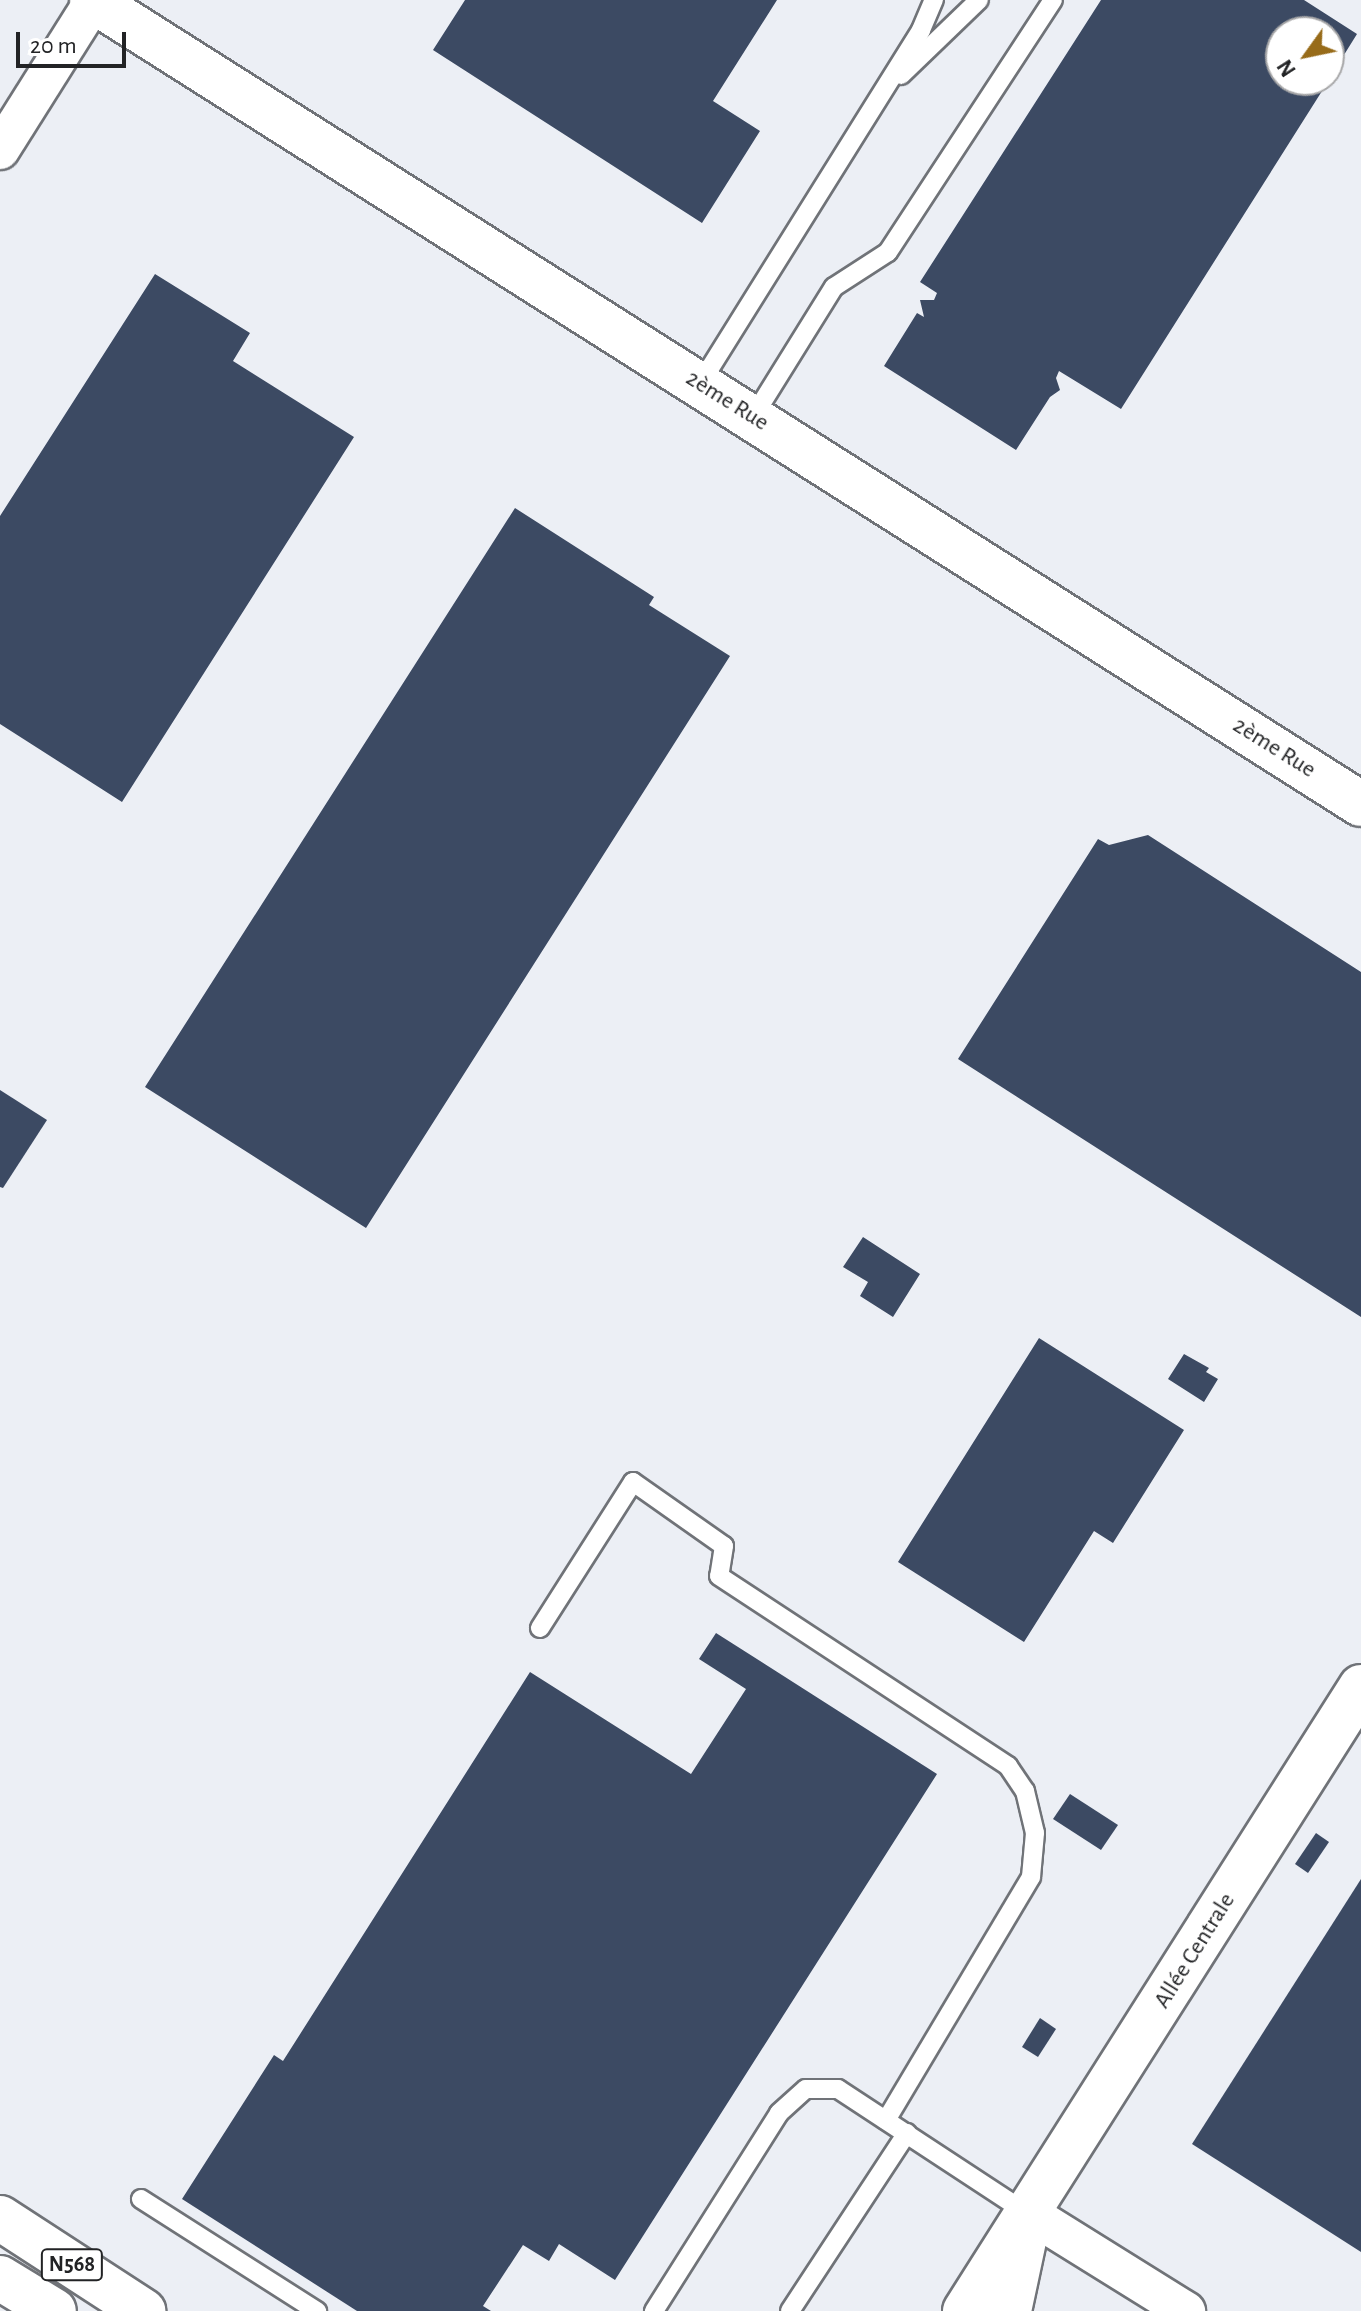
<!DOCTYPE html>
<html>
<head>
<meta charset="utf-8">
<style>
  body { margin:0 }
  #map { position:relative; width:1361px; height:2311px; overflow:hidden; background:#eceff5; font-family:"Alegreya Sans",sans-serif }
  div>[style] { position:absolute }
  .building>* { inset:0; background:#3c4a63 }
  .roads { filter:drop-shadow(2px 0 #707378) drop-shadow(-2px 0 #707378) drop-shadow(0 2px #707378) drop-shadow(0 -2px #707378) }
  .lane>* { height:18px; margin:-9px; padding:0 9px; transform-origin:9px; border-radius:9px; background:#fff }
  .street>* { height:38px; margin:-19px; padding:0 19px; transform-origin:19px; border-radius:19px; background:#fff }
  .secondary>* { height:44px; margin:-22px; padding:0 22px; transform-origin:22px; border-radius:22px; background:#fff }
  .highway>* { height:44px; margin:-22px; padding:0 22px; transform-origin:22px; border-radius:22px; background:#fff }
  span { translate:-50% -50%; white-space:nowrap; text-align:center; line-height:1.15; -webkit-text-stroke:8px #fff; paint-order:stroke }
  .shield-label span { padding:2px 6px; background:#fff; border:2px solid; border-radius:6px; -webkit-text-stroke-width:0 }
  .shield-label { font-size:22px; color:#222325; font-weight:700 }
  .street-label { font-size:24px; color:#222325 }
  .north { position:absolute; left:1265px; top:16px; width:80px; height:80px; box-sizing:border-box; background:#fff; border:2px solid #a7a7a8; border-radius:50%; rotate:237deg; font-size:22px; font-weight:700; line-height:32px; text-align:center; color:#222325 }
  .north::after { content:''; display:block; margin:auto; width:28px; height:36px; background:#976b19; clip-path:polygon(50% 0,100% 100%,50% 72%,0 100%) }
  .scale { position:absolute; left:16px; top:32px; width:110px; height:36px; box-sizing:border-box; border:4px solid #222325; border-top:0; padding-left:10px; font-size:24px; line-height:28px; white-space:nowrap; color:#222325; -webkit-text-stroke:6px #fff; paint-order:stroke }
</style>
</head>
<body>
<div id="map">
  <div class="building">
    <i style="clip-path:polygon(465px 0,777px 0,713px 101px,760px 131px,702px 223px,433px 50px)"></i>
    <i style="clip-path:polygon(1101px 0,1304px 0,1357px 34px,1329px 79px,1329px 32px,1281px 32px,1281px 80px,1329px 80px,1121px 409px,1059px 371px,1056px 378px,1060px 390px,1050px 397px,1016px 450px,884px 366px,917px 313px,924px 317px,920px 300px,934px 300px,937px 293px,920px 282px)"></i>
    <i style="clip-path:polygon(155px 274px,250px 333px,233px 361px,354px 437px,122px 802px,0 724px,0 516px)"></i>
    <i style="clip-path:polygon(515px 508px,654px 597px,649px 605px,730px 656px,366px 1228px,145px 1087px)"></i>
    <i style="clip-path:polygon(1148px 835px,1361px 972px,1361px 1317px,958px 1059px,1098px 839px,1109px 845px)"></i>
    <i style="clip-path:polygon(0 1090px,47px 1120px,3px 1188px,0 1187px)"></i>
    <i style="clip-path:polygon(863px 1237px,920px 1274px,893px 1317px,860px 1296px,868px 1282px,843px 1267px)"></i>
    <i style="clip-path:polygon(1039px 1338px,1184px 1430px,1113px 1543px,1094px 1531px,1024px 1642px,898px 1562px)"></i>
    <i style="clip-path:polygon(1184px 1354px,1209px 1368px,1206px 1372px,1218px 1379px,1204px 1402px,1168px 1379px)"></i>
    <i style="clip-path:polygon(716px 1633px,937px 1774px,615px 2280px,559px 2244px,549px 2261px,523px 2245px,483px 2306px,491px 2311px,357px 2311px,182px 2199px,274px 2055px,283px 2061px,530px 1672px,691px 1774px,746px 1689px,699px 1659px)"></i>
    <i style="clip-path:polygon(1070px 1794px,1118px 1825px,1101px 1850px,1053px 1819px)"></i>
    <i style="clip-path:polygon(1316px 1833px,1329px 1842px,1308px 1873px,1295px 1864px)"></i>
    <i style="clip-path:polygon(1361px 1879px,1361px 2252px,1192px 2144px)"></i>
    <i style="clip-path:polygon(1040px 2018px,1056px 2029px,1038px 2057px,1022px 2047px)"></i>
  </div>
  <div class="roads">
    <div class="lane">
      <i style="left:901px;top:75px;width:108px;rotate:-43.9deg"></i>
      <i style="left:700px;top:384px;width:417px;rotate:-58deg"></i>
      <i style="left:921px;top:30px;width:33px;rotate:-67deg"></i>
      <i style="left:753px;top:417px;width:153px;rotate:-58.1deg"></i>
      <i style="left:834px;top:287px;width:64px;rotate:-32.9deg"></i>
      <i style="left:888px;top:252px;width:301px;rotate:-56.8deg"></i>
      <i style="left:540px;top:1628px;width:173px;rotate:-57.5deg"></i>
      <i style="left:633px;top:1482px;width:111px;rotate:35.1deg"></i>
      <i style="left:724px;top:1546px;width:30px;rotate:99deg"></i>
      <i style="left:719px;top:1576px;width:346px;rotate:33.3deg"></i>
      <i style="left:1008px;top:1766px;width:30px;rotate:56deg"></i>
      <i style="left:1025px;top:1791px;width:43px;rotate:76.6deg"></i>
      <i style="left:1035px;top:1833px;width:44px;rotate:95.2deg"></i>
      <i style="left:1031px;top:1877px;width:283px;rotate:120.8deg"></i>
      <i style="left:141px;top:2199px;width:209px;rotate:32.5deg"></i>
      <i style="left:654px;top:2311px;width:234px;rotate:-57.7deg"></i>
      <i style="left:779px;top:2113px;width:36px;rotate:-42deg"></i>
      <i style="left:806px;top:2089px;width:32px"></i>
      <i style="left:838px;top:2089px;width:226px;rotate:33.3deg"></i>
      <i style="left:790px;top:2311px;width:213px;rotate:-56.7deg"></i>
    </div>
    <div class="street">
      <i style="left:0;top:150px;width:176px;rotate:-57.8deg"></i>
      <i style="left:1030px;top:2214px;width:184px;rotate:31.9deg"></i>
    </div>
    <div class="secondary">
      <i style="left:92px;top:0;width:1502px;rotate:32.36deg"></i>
      <i style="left:965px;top:2311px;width:739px;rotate:-57.6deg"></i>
      <i style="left:1009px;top:2311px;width:77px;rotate:-78deg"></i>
    </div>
    <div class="highway">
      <i style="left:0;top:2218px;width:171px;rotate:33deg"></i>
      <i style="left:0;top:2278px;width:63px;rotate:31.4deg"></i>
    </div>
  </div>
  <div class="shield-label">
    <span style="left:72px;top:2265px">N568</span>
  </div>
  <div class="street-label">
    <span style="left:727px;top:401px;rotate:32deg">2ème Rue</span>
    <span style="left:1274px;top:748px;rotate:32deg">2ème Rue</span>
    <span style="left:1195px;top:1951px;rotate:-58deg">Allée Centrale</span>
  </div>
  <div class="north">N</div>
  <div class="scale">20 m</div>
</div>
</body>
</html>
